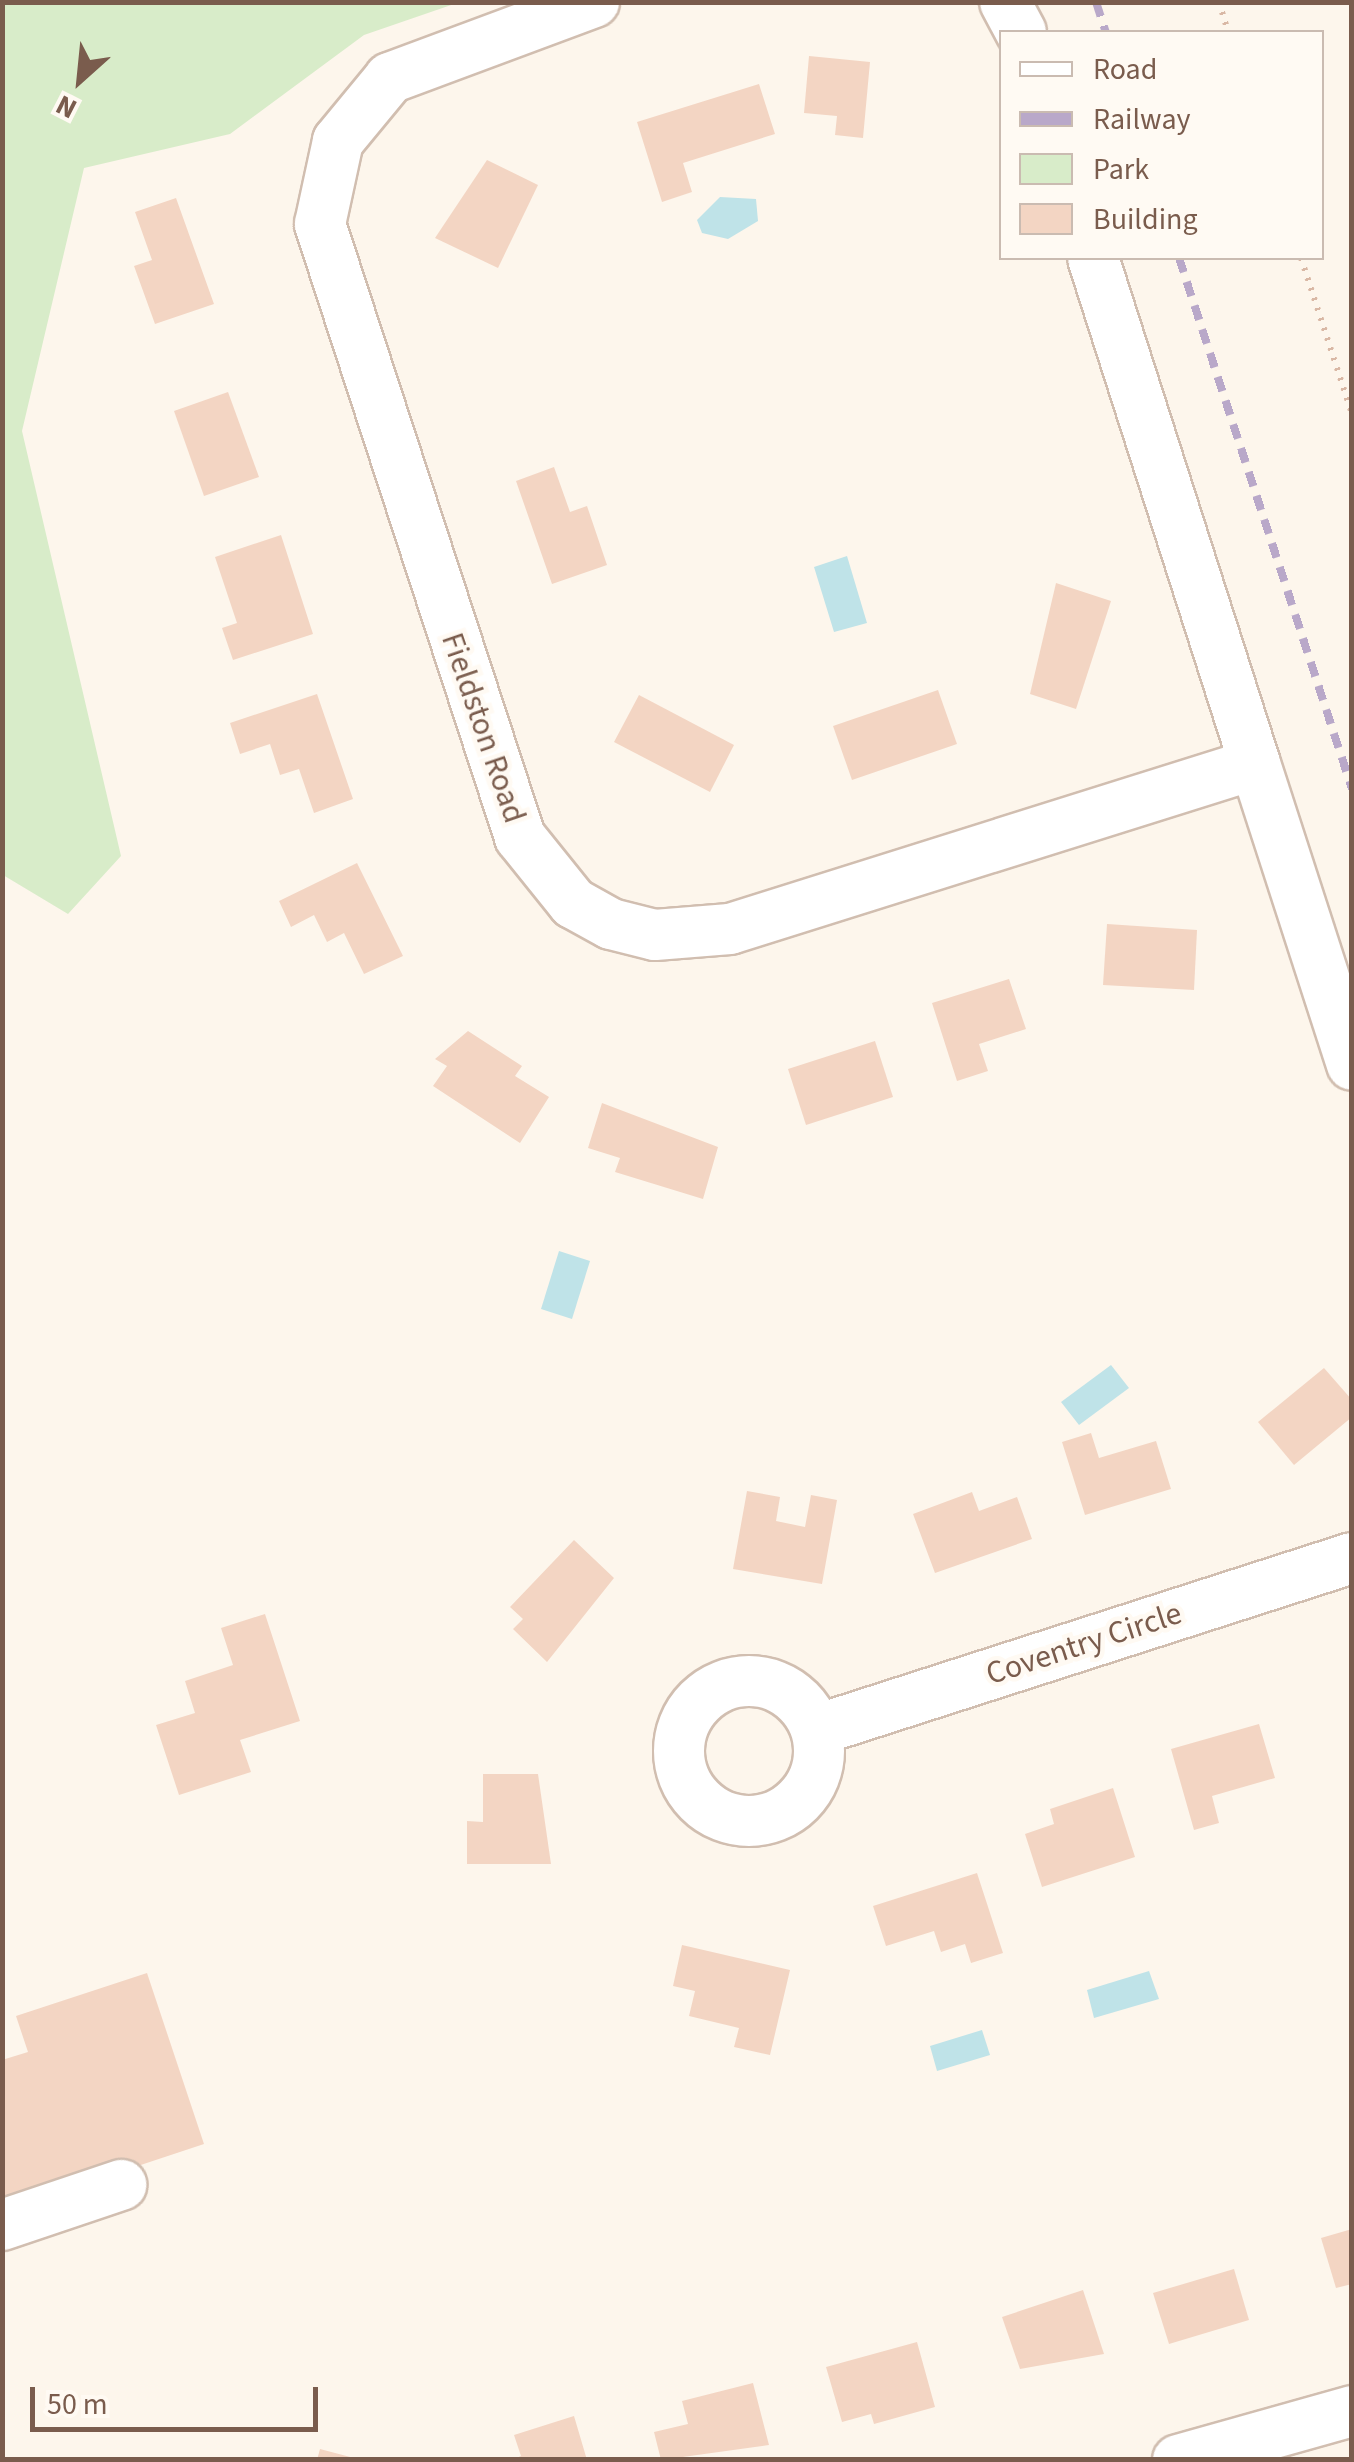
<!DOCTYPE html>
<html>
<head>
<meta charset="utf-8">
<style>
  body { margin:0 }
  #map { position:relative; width:1354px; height:2462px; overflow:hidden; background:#fdf6ec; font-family:"Source Sans 3",sans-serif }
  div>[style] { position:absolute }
  .green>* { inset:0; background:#d8ecc9 }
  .water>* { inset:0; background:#bfe3e8 }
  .building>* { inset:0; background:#f3d5c3 }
  .path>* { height:6px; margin-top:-3px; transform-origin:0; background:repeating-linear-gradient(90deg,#d9b8a5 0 2.5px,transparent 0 10.5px) }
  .roads { filter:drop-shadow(2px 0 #d1beb0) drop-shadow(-2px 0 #d1beb0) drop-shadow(0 2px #d1beb0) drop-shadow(0 -2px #d1beb0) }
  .minor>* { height:50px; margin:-25px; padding:0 25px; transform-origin:25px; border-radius:25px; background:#fff }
  .minor>.ring { margin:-25px; padding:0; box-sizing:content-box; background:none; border:50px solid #fff; border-radius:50% }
  .rail>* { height:8px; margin-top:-4px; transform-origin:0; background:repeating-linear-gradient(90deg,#b9a8c9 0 15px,transparent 0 25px) }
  span { translate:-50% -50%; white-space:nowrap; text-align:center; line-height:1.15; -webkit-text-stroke:9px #fffaf3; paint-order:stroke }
  .street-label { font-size:32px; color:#7a5c4d }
  .frame { position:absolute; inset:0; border:5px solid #7a5c4d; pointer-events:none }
  .legend { position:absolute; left:999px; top:30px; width:325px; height:230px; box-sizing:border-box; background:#fffaf3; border:2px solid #cabbb1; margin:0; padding:12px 18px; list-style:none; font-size:30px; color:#7a5c4d }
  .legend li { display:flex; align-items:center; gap:20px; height:50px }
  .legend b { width:50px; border:2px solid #cabbb1 }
  .north { position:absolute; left:30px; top:30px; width:100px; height:100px; -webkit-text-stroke:8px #fffaf3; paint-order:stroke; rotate:207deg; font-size:28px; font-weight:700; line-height:40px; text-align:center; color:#7a5c4d }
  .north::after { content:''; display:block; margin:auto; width:35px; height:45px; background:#7a5c4d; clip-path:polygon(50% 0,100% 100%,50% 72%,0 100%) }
  .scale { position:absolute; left:30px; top:2387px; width:288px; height:45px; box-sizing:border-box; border:5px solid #7a5c4d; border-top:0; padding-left:12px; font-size:30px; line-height:35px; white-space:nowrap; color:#7a5c4d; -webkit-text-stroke:8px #fffaf3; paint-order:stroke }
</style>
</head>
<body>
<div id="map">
  <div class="green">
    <i style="clip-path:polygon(2px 3px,457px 3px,364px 35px,230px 134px,84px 168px,22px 431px,121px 856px,68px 914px,3px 875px)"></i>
  </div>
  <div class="water">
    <i style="clip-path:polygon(720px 197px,756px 199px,758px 221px,728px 239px,702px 233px,697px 220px)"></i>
    <i style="clip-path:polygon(847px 556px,867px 623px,834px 632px,814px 567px)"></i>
    <i style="clip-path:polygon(559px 1251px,590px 1261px,572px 1319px,541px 1309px)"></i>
    <i style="clip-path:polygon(1111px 1365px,1129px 1388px,1079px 1425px,1061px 1402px)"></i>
    <i style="clip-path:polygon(1149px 1971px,1159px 1999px,1094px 2018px,1087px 1990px)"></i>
    <i style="clip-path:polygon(982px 2030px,990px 2055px,937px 2071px,930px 2046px)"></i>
  </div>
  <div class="building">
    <i style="clip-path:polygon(809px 56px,870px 62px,863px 138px,835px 135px,837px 116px,804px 113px)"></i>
    <i style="clip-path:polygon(759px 84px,775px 134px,683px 163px,692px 192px,662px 202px,637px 122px)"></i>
    <i style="clip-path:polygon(487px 160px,538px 185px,498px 268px,435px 238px)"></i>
    <i style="clip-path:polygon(176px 198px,214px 304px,155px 324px,134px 266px,152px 260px,135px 212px)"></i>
    <i style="clip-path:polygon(228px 392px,259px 477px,204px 496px,174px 411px)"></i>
    <i style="clip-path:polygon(554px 467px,570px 512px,587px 506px,607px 565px,552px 584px,516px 481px)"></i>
    <i style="clip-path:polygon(281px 535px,313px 634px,233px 660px,222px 628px,237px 623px,215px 557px)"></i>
    <i style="clip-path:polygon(1056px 583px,1111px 601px,1076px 709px,1030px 694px)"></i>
    <i style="clip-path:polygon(938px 690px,957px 744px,852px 780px,833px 726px)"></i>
    <i style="clip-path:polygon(317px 694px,353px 799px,314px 813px,299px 769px,280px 775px,270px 744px,240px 754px,230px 723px)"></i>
    <i style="clip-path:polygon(639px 695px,734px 745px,710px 792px,614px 742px)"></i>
    <i style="clip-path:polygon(357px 863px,403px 956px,364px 974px,344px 933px,327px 942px,314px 915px,291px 927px,279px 901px)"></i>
    <i style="clip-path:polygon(1107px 924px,1197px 930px,1194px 990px,1103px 985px)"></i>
    <i style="clip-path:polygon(1009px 979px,1026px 1029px,979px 1044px,988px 1071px,957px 1081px,932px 1003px)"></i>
    <i style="clip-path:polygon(468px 1031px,522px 1066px,515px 1076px,549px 1097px,520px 1143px,433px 1086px,447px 1066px,435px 1059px)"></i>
    <i style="clip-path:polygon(875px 1041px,893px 1097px,806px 1125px,788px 1069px)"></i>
    <i style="clip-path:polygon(602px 1103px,718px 1147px,703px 1199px,615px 1172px,620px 1158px,588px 1148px)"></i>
    <i style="clip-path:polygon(1324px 1368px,1352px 1400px,1352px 1417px,1294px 1465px,1258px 1422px)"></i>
    <i style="clip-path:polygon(1091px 1433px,1099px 1458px,1156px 1441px,1171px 1489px,1085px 1515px,1062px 1442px)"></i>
    <i style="clip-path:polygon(747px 1491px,780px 1497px,776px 1521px,805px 1527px,811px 1495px,837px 1500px,822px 1584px,733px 1569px)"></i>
    <i style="clip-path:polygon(972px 1492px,979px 1511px,1017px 1497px,1032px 1539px,935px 1573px,913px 1514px)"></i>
    <i style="clip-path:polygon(574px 1540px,614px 1578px,547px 1662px,513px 1629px,523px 1619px,510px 1607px)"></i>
    <i style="clip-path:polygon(265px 1614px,300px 1721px,240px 1740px,251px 1772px,179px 1795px,156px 1725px,195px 1713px,185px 1681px,233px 1665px,221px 1628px)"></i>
    <i style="clip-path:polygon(1259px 1724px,1275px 1778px,1212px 1796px,1219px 1823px,1194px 1830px,1171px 1749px)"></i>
    <i style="clip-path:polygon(483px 1774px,538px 1774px,551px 1864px,467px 1864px,467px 1821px,483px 1822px)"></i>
    <i style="clip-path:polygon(1113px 1788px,1135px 1857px,1042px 1887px,1025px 1834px,1054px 1824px,1050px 1809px)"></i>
    <i style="clip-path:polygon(977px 1873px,1003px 1953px,971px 1963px,965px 1944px,941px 1952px,934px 1931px,886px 1946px,873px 1906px)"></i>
    <i style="clip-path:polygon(682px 1945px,790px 1970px,770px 2055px,734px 2047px,739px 2028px,689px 2016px,695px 1991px,673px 1986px)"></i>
    <i style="clip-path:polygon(147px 1973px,204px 2144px,2px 2211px,2px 2060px,28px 2052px,16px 2016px)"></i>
    <i style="clip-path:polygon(1352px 2229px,1352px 2284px,1336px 2288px,1321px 2238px)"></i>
    <i style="clip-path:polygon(1234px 2269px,1249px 2320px,1169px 2344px,1153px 2293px)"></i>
    <i style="clip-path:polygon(1083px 2290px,1104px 2354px,1020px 2369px,1002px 2317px)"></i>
    <i style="clip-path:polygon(917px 2342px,935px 2407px,874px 2424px,871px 2414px,842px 2422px,826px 2367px)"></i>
    <i style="clip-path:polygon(753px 2383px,769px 2445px,661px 2460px,654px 2432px,688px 2424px,682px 2401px)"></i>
    <i style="clip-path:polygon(574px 2416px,587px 2460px,512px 2460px,521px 2456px,514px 2435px)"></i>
    <i style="clip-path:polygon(320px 2449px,354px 2458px,354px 2460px,317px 2460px)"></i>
  </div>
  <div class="path">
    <i style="left:1219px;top:2px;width:31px;rotate:73deg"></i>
    <i style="left:1301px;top:258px;width:164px;rotate:71.9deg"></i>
  </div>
  <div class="roads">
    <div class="minor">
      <i style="left:594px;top:2px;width:218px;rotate:159.6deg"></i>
      <i style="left:390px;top:78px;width:82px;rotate:129.5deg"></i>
      <i style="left:338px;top:141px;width:85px;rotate:102.2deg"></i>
      <i style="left:320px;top:224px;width:645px;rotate:71.93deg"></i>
      <i style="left:520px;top:837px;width:85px;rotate:51.2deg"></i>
      <i style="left:573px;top:903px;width:43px;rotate:28.9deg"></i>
      <i style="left:611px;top:924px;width:45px;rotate:14deg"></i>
      <i style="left:655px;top:935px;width:75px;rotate:-4.6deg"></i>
      <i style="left:730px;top:929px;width:550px;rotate:-17.45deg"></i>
      <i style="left:1255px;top:764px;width:531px;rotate:-107.75deg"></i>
      <i style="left:1005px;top:2px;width:34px;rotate:62deg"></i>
      <i style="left:1255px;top:764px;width:316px;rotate:72.1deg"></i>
      <i class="ring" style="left:679px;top:1681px;width:90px;height:90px"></i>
      <i style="left:817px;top:1730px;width:562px;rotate:-17.82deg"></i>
      <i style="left:2px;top:2225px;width:126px;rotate:-18.6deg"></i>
      <i style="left:1178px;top:2460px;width:181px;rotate:-15.7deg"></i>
    </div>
  </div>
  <div class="rail">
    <i style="left:1096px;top:2px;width:32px;rotate:72deg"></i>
    <i style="left:1179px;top:258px;width:558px;rotate:71.95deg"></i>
  </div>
  <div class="street-label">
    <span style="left:483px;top:728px;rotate:71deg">Fieldston Road</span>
    <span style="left:1084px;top:1644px;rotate:-18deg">Coventry Circle</span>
  </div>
  <div class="frame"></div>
  <ul class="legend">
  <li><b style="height:12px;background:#fff"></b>Road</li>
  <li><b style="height:12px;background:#b9a8c9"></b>Railway</li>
  <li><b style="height:28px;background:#d8ecc9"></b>Park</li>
  <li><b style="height:28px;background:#f3d5c3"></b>Building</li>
  </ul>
  <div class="north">N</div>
  <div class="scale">50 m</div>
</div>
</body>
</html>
